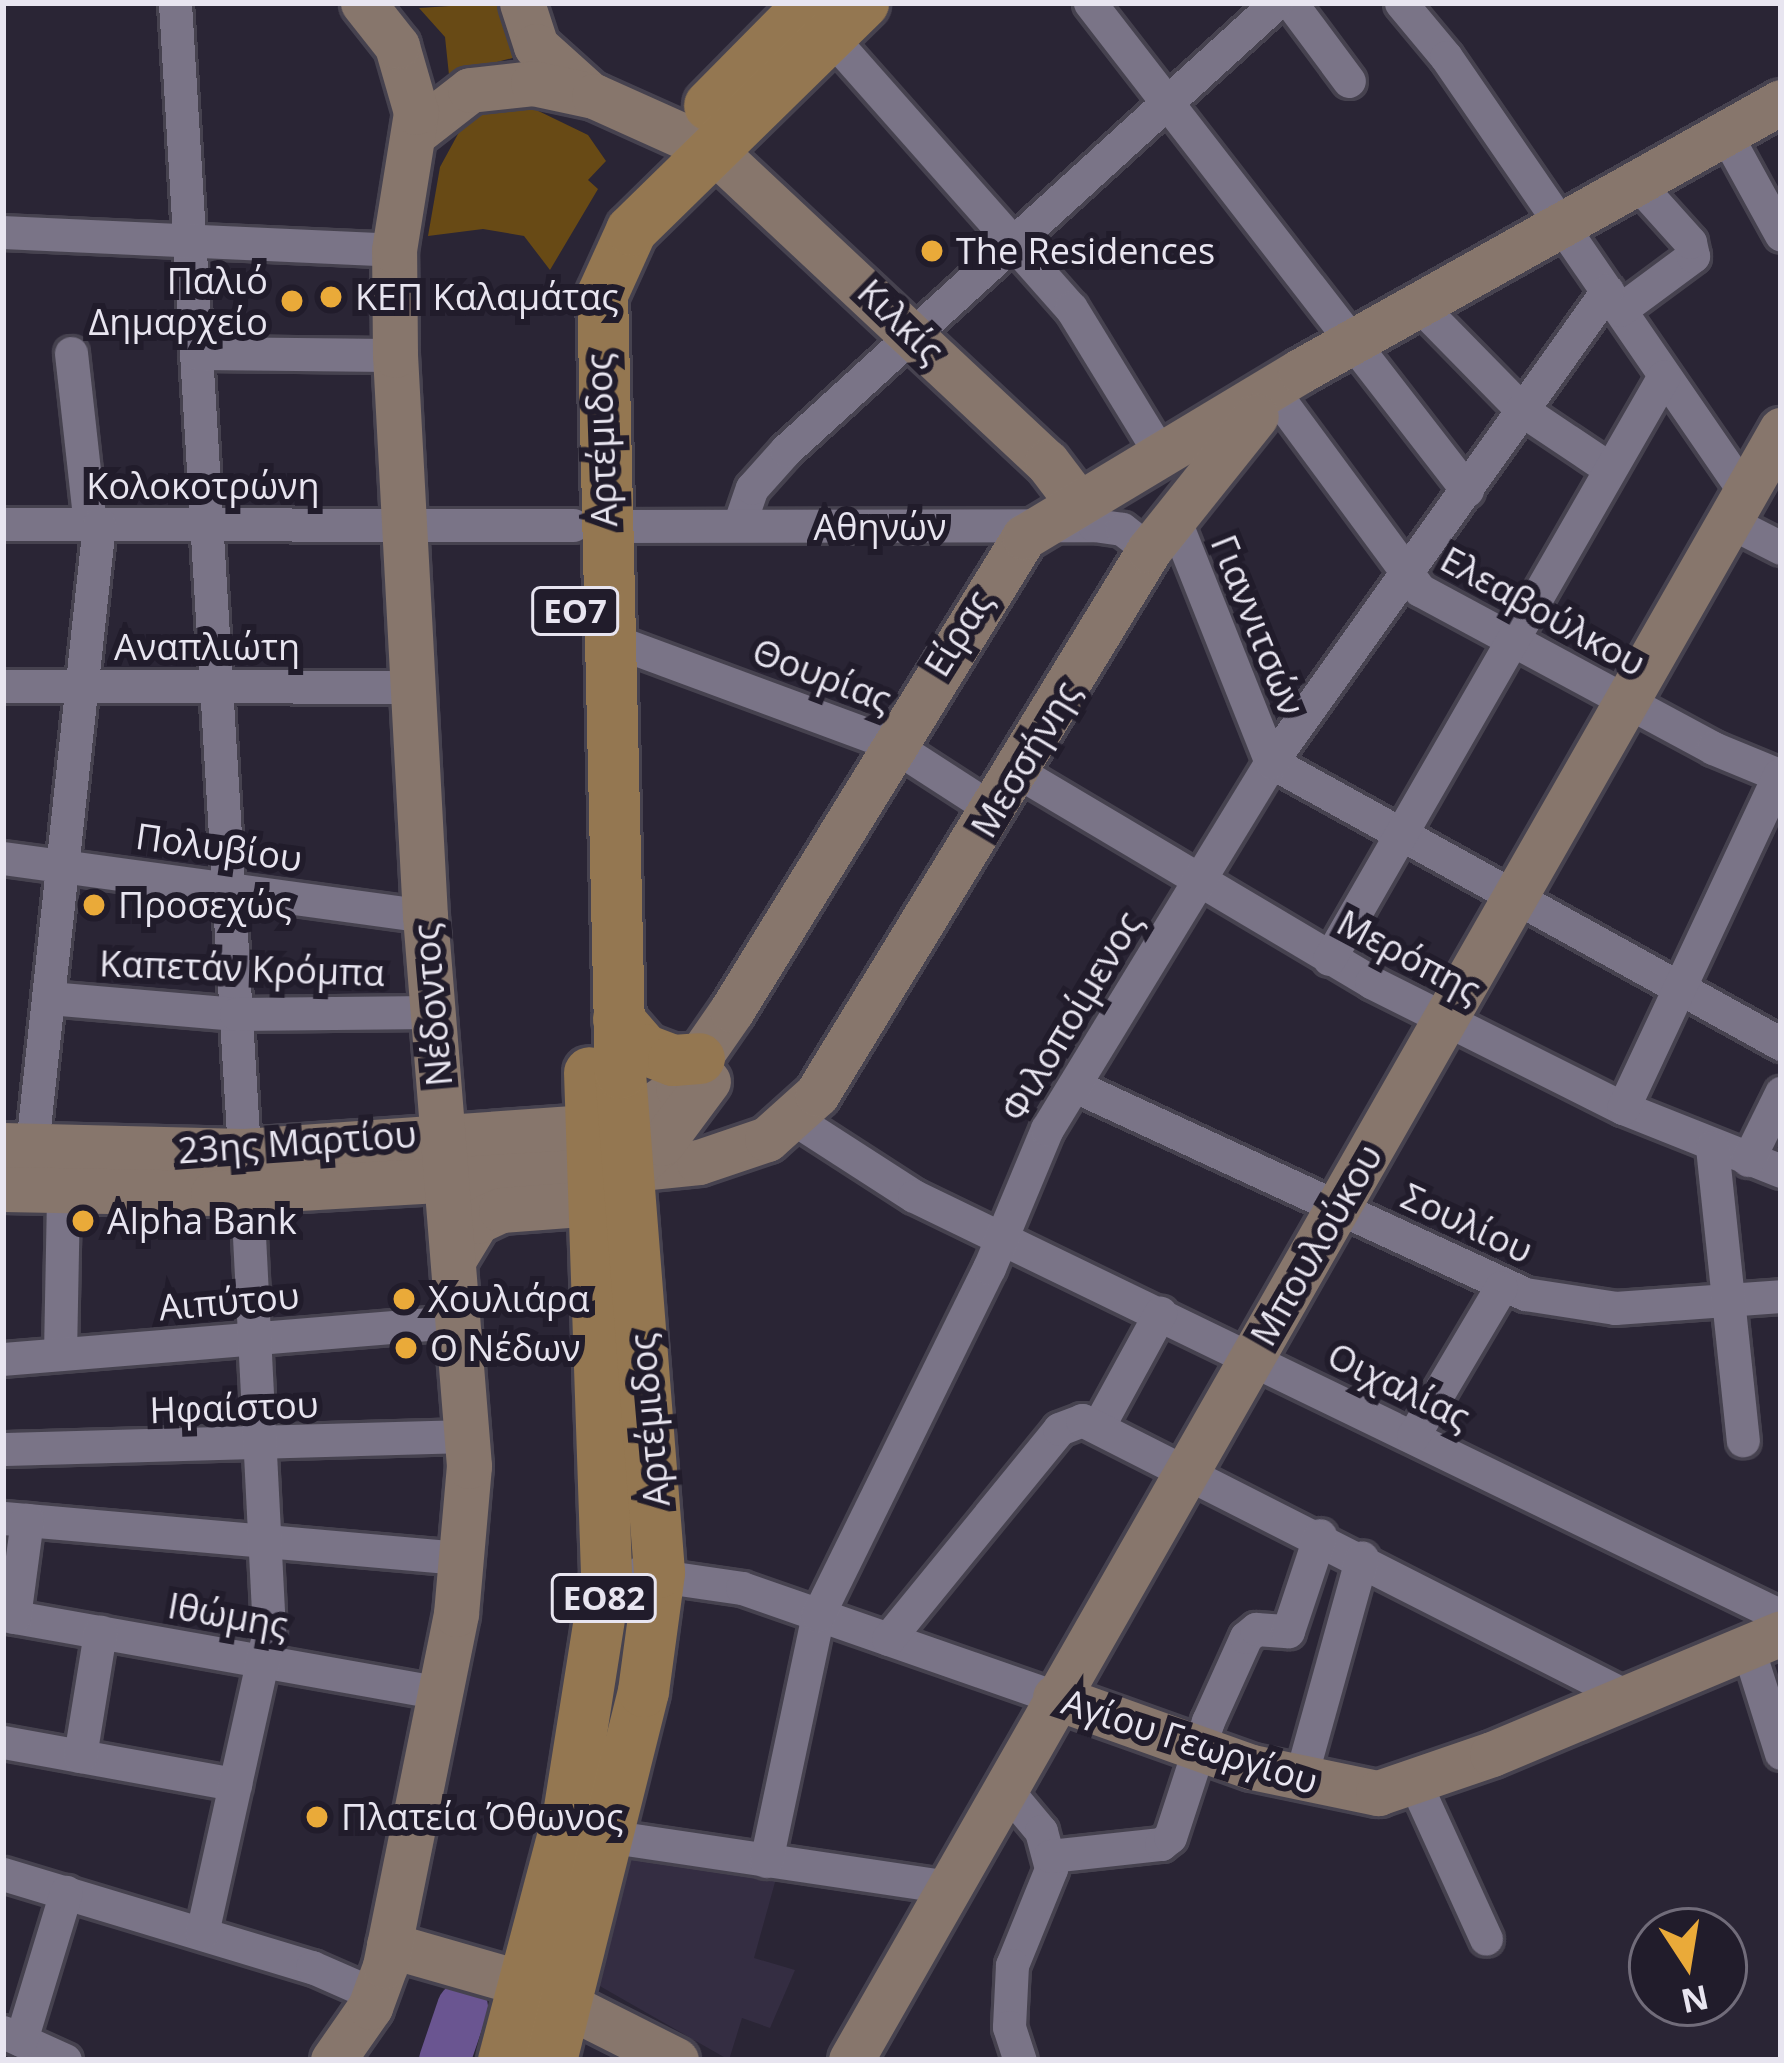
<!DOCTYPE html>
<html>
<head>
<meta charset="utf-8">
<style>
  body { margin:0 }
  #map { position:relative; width:1784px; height:2063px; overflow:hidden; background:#2a2535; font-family:"Open Sans",sans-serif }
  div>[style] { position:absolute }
  .built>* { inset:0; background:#342d42 }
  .green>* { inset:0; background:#684a15 }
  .river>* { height:51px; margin:-25.5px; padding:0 25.5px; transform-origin:25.5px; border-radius:25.5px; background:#6a5591 }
  .roads { filter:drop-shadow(3px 0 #46424f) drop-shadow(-3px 0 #46424f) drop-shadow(0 3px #46424f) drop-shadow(0 -3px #46424f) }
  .street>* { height:33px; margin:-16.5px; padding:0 16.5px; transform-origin:16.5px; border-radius:16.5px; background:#7a7487 }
  .secondary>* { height:45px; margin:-22.5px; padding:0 22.5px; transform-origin:22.5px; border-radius:22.5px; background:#87766c }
  .primary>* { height:51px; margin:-25.5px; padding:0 25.5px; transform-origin:25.5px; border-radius:25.5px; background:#947751 }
  .dots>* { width:33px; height:33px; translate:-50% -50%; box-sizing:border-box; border:6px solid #211c2b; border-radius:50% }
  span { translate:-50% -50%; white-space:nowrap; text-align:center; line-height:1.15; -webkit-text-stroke:12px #211c2b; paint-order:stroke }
  .shield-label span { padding:3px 9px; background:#211c2b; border:3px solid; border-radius:9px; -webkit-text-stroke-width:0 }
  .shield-label { font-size:33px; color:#e8e5f0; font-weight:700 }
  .poi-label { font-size:36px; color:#e8e5f0 }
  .left { translate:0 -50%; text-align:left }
  .right { translate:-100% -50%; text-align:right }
  .street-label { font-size:36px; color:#e8e5f0 }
  .frame { position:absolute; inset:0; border:6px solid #e8e5f0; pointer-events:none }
  .north { position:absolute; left:1628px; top:1907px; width:120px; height:120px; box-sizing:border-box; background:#211c2b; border:3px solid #716c7a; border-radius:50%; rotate:168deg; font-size:33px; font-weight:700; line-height:48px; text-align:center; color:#e8e5f0 }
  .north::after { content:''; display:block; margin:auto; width:42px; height:54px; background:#eaaa39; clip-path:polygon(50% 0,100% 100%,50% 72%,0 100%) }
</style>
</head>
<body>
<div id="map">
  <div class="built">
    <i style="clip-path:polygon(624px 1854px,777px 1875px,754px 1958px,795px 1970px,770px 2028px,742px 2018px,729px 2060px,598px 1985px)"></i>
  </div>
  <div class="green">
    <i style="clip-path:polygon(497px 3px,516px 57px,449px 75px,445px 37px,419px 8px)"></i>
    <i style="clip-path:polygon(524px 104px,588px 135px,606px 161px,588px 180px,598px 189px,550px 270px,524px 236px,483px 229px,428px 236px,440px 167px,464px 123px,474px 112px)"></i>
  </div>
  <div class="river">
    <i style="left:444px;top:2060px;width:56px;rotate:-71.2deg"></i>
  </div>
  <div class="roads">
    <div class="street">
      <i style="left:175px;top:3px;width:1150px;rotate:86.56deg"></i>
      <i style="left:1090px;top:3px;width:616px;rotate:52.26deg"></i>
      <i style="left:1291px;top:3px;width:97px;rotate:53.4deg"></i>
      <i style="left:1401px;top:3px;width:70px;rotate:50.2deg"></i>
      <i style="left:1446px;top:57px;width:526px;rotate:55.53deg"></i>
      <i style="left:830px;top:36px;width:363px;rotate:48.5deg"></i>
      <i style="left:1071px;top:308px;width:176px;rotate:58.5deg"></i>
      <i style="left:1725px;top:133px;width:116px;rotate:61.2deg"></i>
      <i style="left:3px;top:232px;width:391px;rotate:2.6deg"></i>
      <i style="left:1418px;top:304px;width:148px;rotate:45.5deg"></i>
      <i style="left:1522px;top:410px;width:102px;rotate:33.8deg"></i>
      <i style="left:1620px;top:310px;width:91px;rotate:-36.5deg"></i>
      <i style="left:1693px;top:256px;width:14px;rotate:-102deg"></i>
      <i style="left:1690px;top:242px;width:81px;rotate:-132deg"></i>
      <i style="left:71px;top:353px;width:172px;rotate:83.7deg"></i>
      <i style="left:196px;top:353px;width:199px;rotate:0.6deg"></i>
      <i style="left:1276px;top:395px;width:242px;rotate:53.6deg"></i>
      <i style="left:1420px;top:590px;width:333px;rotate:28.3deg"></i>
      <i style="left:1713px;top:748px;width:74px;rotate:22.4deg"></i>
      <i style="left:1173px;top:516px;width:265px;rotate:68.3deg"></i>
      <i style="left:1271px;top:762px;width:583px;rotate:28.94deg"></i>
      <i style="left:1728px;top:521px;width:59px;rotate:27deg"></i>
      <i style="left:3px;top:524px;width:570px;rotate:0.1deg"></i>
      <i style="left:739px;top:525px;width:39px;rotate:-71deg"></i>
      <i style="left:752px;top:488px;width:51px;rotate:-48.2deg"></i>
      <i style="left:786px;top:450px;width:663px;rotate:-42.37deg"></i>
      <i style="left:604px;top:526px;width:490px;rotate:-0.1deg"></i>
      <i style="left:1094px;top:525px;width:28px;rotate:8deg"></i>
      <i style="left:1122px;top:529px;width:34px;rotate:38deg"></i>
      <i style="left:609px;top:639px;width:300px;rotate:20.3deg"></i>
      <i style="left:890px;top:743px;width:125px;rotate:32.9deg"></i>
      <i style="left:3px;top:686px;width:408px;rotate:0.1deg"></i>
      <i style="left:1018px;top:772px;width:411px;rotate:30.7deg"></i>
      <i style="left:1371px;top:982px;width:282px;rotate:26.6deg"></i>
      <i style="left:1623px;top:1108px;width:170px;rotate:21.7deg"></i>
      <i style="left:3px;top:858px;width:426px;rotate:7.8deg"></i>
      <i style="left:1329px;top:959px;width:672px;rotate:-60.12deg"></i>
      <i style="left:49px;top:998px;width:188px;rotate:4.9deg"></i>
      <i style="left:236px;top:1014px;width:196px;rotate:-0.6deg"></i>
      <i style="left:1075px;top:1086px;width:496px;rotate:24.8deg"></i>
      <i style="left:1525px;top:1294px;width:91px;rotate:8.8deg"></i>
      <i style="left:1615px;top:1308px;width:166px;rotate:-4.1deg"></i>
      <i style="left:1623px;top:1108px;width:368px;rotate:-64.9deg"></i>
      <i style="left:796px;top:1120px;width:140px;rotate:32.8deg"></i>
      <i style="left:914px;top:1196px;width:963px;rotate:25.85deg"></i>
      <i style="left:32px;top:1146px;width:626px;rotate:-83.85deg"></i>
      <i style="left:1712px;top:1147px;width:295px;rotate:84deg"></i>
      <i style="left:1748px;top:1160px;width:75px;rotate:-63.8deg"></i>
      <i style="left:60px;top:1354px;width:163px;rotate:-88.9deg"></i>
      <i style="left:3px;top:1359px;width:461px;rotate:-4.7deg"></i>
      <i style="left:1099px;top:1425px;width:128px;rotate:-61.4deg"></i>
      <i style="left:1413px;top:1436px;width:173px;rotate:-59.4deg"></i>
      <i style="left:3px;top:1449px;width:465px;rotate:-1.6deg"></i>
      <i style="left:3px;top:1518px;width:462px;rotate:5deg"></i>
      <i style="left:639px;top:1573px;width:104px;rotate:8.3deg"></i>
      <i style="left:742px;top:1588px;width:331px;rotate:19.2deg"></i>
      <i style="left:3px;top:1615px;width:444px;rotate:10.1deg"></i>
      <i style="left:14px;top:1617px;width:98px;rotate:-82.4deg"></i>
      <i style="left:888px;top:1639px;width:271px;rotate:-50.8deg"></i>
      <i style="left:1059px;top:1429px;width:25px;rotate:-21deg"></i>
      <i style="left:1082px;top:1420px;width:614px;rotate:26.9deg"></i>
      <i style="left:1748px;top:1648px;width:110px;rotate:72.6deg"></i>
      <i style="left:3px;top:1742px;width:236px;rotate:10.3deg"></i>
      <i style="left:80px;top:1756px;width:126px;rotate:-80.8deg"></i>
      <i style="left:1300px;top:1780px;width:231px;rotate:-74.5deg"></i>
      <i style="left:1415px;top:1783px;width:171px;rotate:65.5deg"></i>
      <i style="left:1005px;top:1788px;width:56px;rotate:50.1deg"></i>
      <i style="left:1041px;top:1831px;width:39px;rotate:75deg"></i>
      <i style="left:1051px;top:1869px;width:104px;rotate:112.1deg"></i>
      <i style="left:1012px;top:1965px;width:62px;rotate:92.8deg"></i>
      <i style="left:1009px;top:2027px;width:35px;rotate:72deg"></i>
      <i style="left:607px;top:1836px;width:345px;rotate:8.5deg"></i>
      <i style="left:1050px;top:1856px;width:112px;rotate:-6.2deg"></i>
      <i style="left:1161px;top:1844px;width:11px;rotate:-38deg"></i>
      <i style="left:1170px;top:1837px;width:122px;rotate:-71.9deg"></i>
      <i style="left:1208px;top:1721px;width:92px;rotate:-65.7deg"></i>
      <i style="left:1246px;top:1637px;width:13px;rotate:-39deg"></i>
      <i style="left:1256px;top:1629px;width:32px;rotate:4deg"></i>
      <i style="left:1288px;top:1631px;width:101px;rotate:-71.6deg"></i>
      <i style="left:766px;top:1861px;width:251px;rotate:-78.1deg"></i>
      <i style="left:818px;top:1615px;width:387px;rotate:-63.8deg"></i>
      <i style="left:989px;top:1268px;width:151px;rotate:-67.4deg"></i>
      <i style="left:1047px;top:1129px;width:430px;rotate:-58.6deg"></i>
      <i style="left:1271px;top:762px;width:579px;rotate:-54.5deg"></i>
      <i style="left:3px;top:1874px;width:323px;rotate:16.8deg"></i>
      <i style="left:312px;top:1967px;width:70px;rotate:23.6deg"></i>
      <i style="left:202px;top:1933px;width:309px;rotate:-77.5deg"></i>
      <i style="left:269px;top:1631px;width:440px;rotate:-92.9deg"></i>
      <i style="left:3px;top:2032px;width:68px;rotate:24.3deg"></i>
      <i style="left:21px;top:2040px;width:155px;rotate:-73.1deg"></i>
    </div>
    <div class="secondary">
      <i style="left:522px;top:3px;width:45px;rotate:72deg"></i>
      <i style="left:536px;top:46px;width:67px;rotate:42deg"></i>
      <i style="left:416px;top:132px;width:68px;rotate:-37.9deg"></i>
      <i style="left:470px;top:90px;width:63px;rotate:-6.3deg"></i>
      <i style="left:533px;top:83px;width:62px;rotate:12deg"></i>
      <i style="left:594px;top:96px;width:129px;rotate:24.2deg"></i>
      <i style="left:712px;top:149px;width:458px;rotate:43.1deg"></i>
      <i style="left:1047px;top:462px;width:51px;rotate:52.9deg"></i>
      <i style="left:3px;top:1145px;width:241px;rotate:1.4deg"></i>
      <i style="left:244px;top:1151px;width:383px;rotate:-4deg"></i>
      <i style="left:626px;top:1124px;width:63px;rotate:-34.7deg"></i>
      <i style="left:678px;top:1088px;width:95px;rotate:-55.3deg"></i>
      <i style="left:732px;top:1010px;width:556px;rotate:-58.31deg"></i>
      <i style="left:1024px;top:537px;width:322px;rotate:-31deg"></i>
      <i style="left:1300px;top:371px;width:551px;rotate:-29.22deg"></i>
      <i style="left:3px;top:1189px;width:210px;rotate:1.1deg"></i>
      <i style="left:213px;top:1193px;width:418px;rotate:-3.3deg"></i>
      <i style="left:630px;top:1169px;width:69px;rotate:-5.8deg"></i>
      <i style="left:699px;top:1162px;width:72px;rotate:-18.7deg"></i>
      <i style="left:767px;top:1139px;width:67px;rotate:-42deg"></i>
      <i style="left:817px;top:1094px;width:637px;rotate:-58.6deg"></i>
      <i style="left:1149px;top:550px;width:171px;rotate:-51.4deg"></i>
      <i style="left:455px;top:1257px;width:42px;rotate:-58.6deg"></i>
      <i style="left:477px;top:1221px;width:26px;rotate:-25deg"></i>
      <i style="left:501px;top:1210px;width:93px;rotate:-4.3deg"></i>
      <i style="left:594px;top:1203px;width:91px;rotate:-41.4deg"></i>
      <i style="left:662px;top:1143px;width:77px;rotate:-53.4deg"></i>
      <i style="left:1055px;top:1697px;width:209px;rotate:19.6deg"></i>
      <i style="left:1252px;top:1767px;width:129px;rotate:11.7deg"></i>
      <i style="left:1378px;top:1793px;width:120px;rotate:-18.9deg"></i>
      <i style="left:1492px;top:1754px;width:313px;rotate:-22.7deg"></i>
      <i style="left:389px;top:1945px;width:141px;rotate:16deg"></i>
      <i style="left:525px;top:1984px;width:169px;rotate:26.7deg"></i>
      <i style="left:333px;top:2060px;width:65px;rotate:-55.1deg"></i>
      <i style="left:370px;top:2007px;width:44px;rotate:-69.9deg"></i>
      <i style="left:385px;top:1966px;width:359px;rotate:-78.6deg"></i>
      <i style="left:456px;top:1614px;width:149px;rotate:-85deg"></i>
      <i style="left:469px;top:1466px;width:552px;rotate:-94.57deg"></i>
      <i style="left:425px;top:916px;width:562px;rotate:-93.06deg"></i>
      <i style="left:395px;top:355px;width:105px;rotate:-90.5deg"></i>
      <i style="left:394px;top:250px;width:140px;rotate:-80.9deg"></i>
      <i style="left:416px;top:112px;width:69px;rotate:-106.1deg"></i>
      <i style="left:397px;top:46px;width:55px;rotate:-128.3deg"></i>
      <i style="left:851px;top:2060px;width:1877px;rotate:-60.29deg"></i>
    </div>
    <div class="primary">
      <i style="left:709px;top:105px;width:144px;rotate:-45.3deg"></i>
      <i style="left:618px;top:1019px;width:40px;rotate:49deg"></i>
      <i style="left:644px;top:1049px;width:31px;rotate:21deg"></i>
      <i style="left:673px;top:1060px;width:26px;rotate:-4deg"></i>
      <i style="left:503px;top:2060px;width:254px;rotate:-75.2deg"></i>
      <i style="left:568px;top:1814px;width:244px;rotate:-81deg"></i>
      <i style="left:606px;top:1573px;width:501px;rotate:-91.94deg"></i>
      <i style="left:551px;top:2060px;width:380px;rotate:-76deg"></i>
      <i style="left:643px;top:1691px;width:120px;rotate:-82.3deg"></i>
      <i style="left:659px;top:1572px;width:501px;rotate:-94.47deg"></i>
      <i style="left:620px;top:1073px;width:779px;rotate:-91.32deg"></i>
      <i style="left:602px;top:294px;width:70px;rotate:-65.6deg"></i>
      <i style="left:631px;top:230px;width:325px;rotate:-44.4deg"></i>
    </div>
  </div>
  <div class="dots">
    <i style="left:932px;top:251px;background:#eaaa39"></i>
    <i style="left:331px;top:297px;background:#eaaa39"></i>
    <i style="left:292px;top:301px;background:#eaaa39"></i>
    <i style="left:94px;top:905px;background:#eaaa39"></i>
    <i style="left:83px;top:1221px;background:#eaaa39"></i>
    <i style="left:404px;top:1299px;background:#eaaa39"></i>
    <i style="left:406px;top:1348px;background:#eaaa39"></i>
    <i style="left:317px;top:1817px;background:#eaaa39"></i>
  </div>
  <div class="shield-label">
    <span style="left:575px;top:611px">ΕΟ7</span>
    <span style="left:604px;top:1598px">ΕΟ82</span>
  </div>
  <div class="poi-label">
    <span class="left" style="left:956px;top:251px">The Residences</span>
    <span class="right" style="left:268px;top:301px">Παλιό<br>Δημαρχείο</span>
    <span class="left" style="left:355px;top:297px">ΚΕΠ Καλαμάτας</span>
    <span class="left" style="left:118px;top:905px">Προσεχώς</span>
    <span class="left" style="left:107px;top:1221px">Alpha Bank</span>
    <span class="left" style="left:428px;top:1299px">Χουλιάρα</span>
    <span class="left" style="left:430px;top:1348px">Ο Νέδων</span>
    <span class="left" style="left:341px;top:1817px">Πλατεία Όθωνος</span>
  </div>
  <div class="street-label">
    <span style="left:901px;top:321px;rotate:44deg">Κιλκίς</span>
    <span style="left:601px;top:440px;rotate:-92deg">Αρτέμιδος</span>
    <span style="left:203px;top:486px">Κολοκοτρώνη</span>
    <span style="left:880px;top:527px">Αθηνών</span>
    <span style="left:1543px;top:611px;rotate:29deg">Ελεαβούλκου</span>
    <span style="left:1258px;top:625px;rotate:68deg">Γιαννιτσών</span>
    <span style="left:958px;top:633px;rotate:-58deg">Είρας</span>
    <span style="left:207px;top:647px">Αναπλιώτη</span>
    <span style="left:822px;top:675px;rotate:21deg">Θουρίας</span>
    <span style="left:1025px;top:759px;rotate:-59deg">Μεσσήνης</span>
    <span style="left:219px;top:847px;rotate:8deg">Πολυβίου</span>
    <span style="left:1409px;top:956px;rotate:28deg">Μερόπης</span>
    <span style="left:242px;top:968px;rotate:2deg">Καπετάν Κρόμπα</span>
    <span style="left:432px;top:1005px;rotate:-95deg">Νέδοντος</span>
    <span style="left:1071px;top:1016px;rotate:-59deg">Φιλοποίμενος</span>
    <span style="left:297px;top:1142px;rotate:-4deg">23ης Μαρτίου</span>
    <span style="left:1467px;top:1223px;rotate:25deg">Σουλίου</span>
    <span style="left:1316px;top:1245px;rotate:-60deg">Μπουλούκου</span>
    <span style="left:229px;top:1301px;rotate:-5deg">Αιπύτου</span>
    <span style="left:1399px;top:1386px;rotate:26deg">Οιχαλίας</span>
    <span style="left:234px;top:1407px;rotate:-2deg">Ηφαίστου</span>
    <span style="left:649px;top:1420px;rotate:-95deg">Αρτέμιδος</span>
    <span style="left:228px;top:1615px;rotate:10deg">Ιθώμης</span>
    <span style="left:1190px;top:1741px;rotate:18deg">Αγίου Γεωργίου</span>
  </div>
  <div class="frame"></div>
  <div class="north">N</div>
</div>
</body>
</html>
